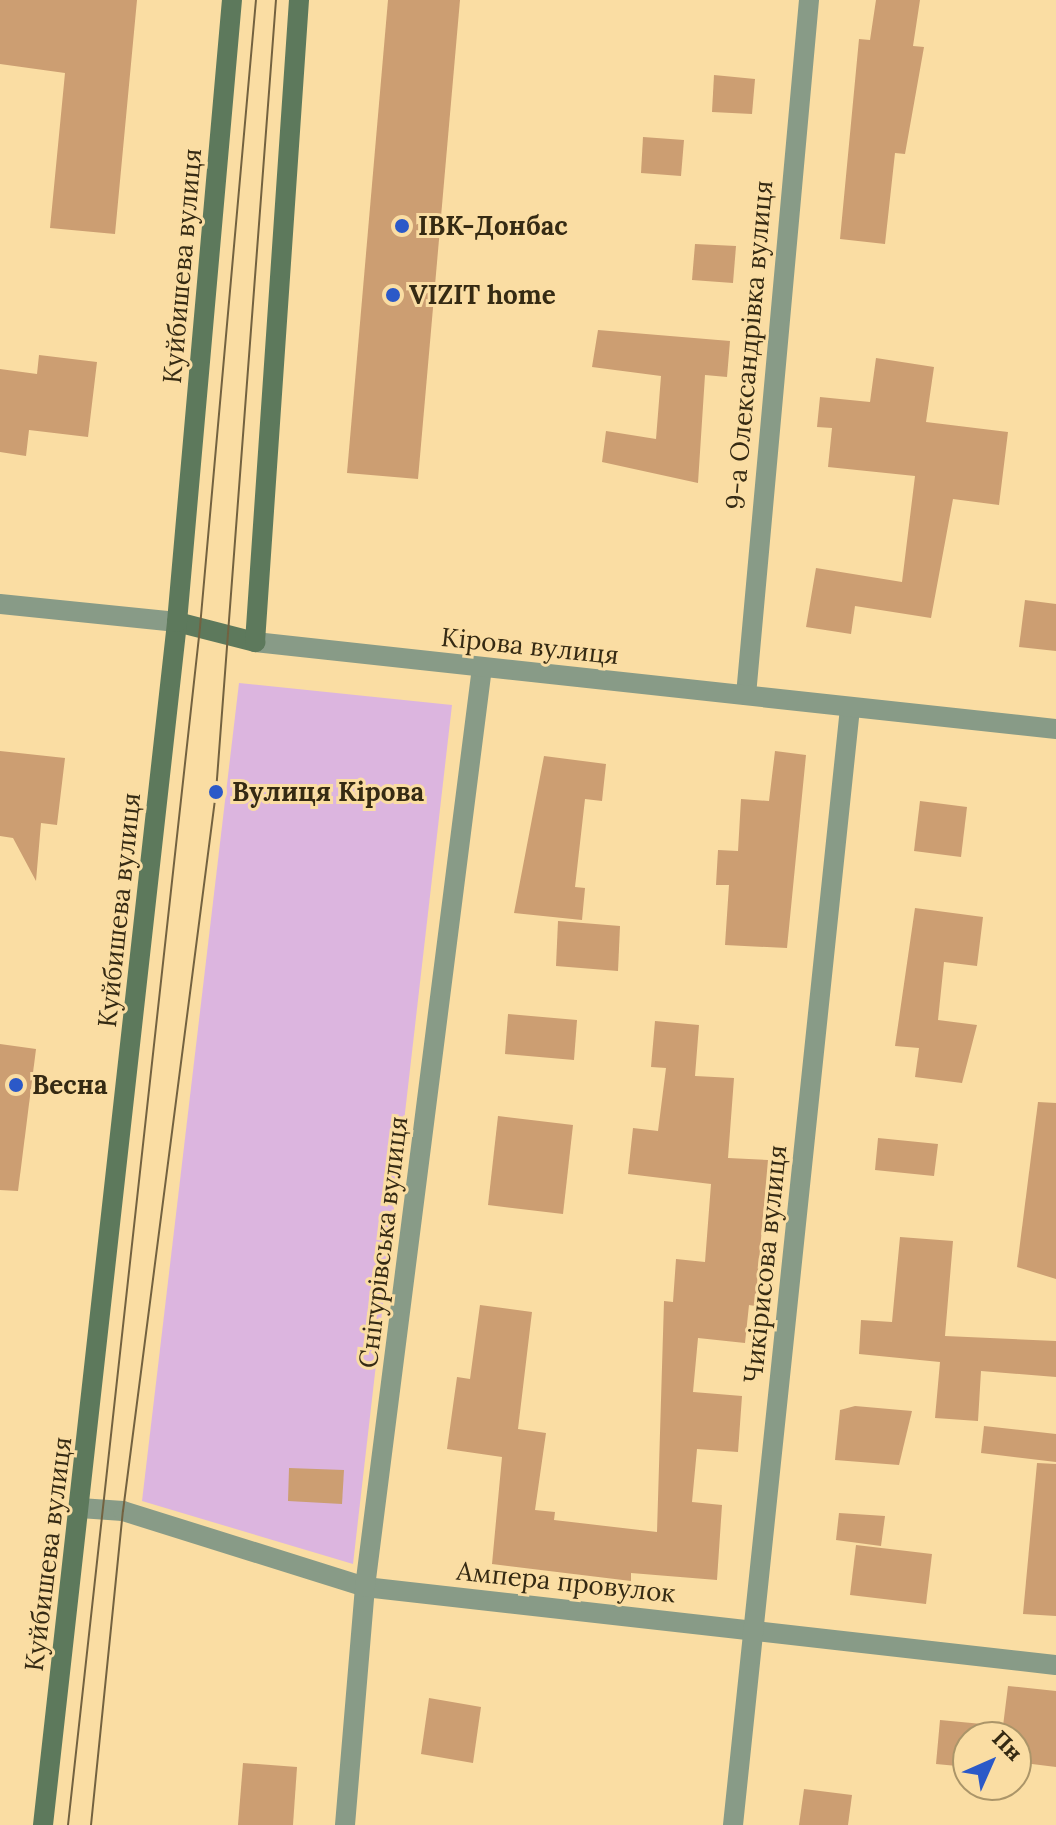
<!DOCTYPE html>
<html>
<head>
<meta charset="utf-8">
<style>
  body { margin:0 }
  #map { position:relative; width:1056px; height:1825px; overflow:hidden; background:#fadda3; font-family:Lora,serif }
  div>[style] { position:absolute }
  .green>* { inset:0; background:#dcb5df }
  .building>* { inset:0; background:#cc9e72 }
  .minor>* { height:20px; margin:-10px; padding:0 10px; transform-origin:10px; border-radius:10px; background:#889b87 }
  .tertiary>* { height:20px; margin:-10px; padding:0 10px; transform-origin:10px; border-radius:10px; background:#889b87 }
  .secondary>* { height:20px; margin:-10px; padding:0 10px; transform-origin:10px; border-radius:10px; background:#5d795c }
  .tram>* { height:2px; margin:-1px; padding:0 1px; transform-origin:1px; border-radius:1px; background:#736240 }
  .dots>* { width:22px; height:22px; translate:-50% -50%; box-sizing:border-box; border:4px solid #fadda3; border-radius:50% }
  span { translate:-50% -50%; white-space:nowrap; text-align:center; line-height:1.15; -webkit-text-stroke:6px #fadda3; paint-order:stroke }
  .poi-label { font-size:26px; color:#352a13; font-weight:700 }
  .left { translate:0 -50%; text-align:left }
  .street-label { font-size:26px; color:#352a13 }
  .north { position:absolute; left:952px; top:1721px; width:80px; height:80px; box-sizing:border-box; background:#fadda3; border:2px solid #ab9569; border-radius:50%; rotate:45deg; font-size:22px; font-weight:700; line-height:32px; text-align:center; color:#352a13 }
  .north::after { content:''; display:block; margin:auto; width:28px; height:36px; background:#2b59c8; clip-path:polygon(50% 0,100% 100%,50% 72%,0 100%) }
</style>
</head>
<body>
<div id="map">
  <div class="green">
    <i style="clip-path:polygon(239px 683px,452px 705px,353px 1564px,142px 1501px)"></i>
  </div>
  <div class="building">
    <i style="clip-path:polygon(0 0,137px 0,115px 234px,50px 228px,65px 73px,0 64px)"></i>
    <i style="clip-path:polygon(388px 0,460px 0,418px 479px,347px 473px)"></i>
    <i style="clip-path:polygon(876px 0,920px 0,913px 46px,924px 47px,905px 154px,895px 153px,885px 244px,840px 239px,859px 39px,870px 40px)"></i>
    <i style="clip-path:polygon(714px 75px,755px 79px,752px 114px,712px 112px)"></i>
    <i style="clip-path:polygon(643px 137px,684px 140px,681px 176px,641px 173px)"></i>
    <i style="clip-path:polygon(695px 244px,736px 246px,733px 283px,692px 280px)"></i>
    <i style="clip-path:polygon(598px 330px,730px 341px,727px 377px,705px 375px,698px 483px,602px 462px,606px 431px,656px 439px,661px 376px,592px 367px)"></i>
    <i style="clip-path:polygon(39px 355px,97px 362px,88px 437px,29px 430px,26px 456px,0 452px,0 369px,37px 374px)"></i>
    <i style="clip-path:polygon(876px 358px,934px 367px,926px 422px,1008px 432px,999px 505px,953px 499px,931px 618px,855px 606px,851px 634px,806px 627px,816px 568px,902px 582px,915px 476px,828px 467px,832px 428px,817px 427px,820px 397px,870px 402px)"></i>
    <i style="clip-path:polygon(1025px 600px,1056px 604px,1056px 651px,1019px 647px)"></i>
    <i style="clip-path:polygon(0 751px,65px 758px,57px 825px,41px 823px,36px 881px,13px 838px,0 836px)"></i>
    <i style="clip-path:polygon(775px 751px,806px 755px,787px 948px,725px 945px,729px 885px,716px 885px,718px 850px,738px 851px,741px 799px,769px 801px)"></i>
    <i style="clip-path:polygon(544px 756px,606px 764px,602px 801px,585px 799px,575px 887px,585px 888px,582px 920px,514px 913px)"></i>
    <i style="clip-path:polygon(920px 801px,967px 807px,961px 857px,914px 851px)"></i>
    <i style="clip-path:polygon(915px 908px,983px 917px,977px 966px,944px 962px,938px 1020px,977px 1025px,962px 1083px,915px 1077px,919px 1048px,895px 1046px)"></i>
    <i style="clip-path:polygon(558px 921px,620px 926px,618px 971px,556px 966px)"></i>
    <i style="clip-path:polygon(508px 1014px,577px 1020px,574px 1060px,505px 1054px)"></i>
    <i style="clip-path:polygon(655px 1021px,699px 1025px,695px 1076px,734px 1078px,728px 1158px,768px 1160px,755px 1306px,749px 1305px,745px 1343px,698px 1338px,693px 1392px,742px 1396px,738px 1452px,697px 1449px,692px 1502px,722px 1505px,717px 1580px,631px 1573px,631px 1581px,492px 1564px,502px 1457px,447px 1449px,457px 1377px,470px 1379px,480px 1305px,532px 1312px,518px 1429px,546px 1433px,535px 1510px,555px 1512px,554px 1520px,657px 1532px,664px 1301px,673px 1302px,676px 1259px,705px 1262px,711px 1184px,628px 1174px,633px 1128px,658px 1131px,666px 1068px,651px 1067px)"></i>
    <i style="clip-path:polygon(0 1044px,36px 1049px,18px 1191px,0 1190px)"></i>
    <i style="clip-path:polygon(1038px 1102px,1056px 1103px,1056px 1279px,1017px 1267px)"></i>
    <i style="clip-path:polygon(498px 1116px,573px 1125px,563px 1214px,488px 1205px)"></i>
    <i style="clip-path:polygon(878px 1138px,938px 1144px,934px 1176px,875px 1170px)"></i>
    <i style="clip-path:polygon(900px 1237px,953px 1241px,945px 1336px,1056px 1341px,1056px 1377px,981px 1371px,978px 1421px,935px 1418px,940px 1362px,859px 1354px,861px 1320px,892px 1322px)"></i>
    <i style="clip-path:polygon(855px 1406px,912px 1411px,899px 1465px,835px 1460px,840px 1410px)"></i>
    <i style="clip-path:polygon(984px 1426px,1056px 1434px,1056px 1462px,981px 1453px)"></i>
    <i style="clip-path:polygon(1037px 1463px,1056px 1464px,1056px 1616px,1023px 1614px)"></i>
    <i style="clip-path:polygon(289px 1468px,344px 1470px,342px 1504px,288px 1501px)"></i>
    <i style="clip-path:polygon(839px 1513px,885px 1516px,881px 1546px,836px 1540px)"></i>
    <i style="clip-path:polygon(856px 1545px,932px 1554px,926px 1604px,850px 1595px)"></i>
    <i style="clip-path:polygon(1008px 1686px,1056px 1691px,1056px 1767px,1016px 1762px,1016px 1737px,968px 1737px,968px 1767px,936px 1764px,940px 1720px,1003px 1726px)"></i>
    <i style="clip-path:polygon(429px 1698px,481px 1707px,473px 1763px,421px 1754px)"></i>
    <i style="clip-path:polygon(243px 1763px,297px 1767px,293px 1825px,238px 1825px)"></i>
    <i style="clip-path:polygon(804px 1789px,852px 1795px,848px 1825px,799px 1825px)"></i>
  </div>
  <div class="minor">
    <i style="left:746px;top:695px;width:698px;rotate:-84.82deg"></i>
    <i style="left:80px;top:1508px;width:43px;rotate:4deg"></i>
    <i style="left:123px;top:1511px;width:254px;rotate:17.4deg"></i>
    <i style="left:365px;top:1587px;width:695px;rotate:6.44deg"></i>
    <i style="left:345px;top:1825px;width:239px;rotate:-85.2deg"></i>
    <i style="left:365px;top:1587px;width:927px;rotate:-82.75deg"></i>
    <i style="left:733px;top:1825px;width:1122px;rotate:-84.02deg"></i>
  </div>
  <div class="tertiary">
    <i style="left:0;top:604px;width:178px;rotate:5.8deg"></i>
    <i style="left:255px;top:642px;width:806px;rotate:6.2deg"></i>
  </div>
  <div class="secondary">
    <i style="left:177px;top:622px;width:81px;rotate:14.4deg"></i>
    <i style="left:255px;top:642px;width:644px;rotate:-86.08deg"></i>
    <i style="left:43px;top:1825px;width:1210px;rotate:-83.64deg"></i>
    <i style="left:177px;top:622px;width:624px;rotate:-84.95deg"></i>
  </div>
  <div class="tram">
    <i style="left:68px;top:1825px;width:1205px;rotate:-83.71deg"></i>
    <i style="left:200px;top:627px;width:629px;rotate:-84.9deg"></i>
    <i style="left:91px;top:1825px;width:316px;rotate:-84.2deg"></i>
    <i style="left:123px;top:1511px;width:725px;rotate:-82.63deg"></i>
    <i style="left:216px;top:792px;width:794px;rotate:-85.67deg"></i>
  </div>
  <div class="dots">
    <i style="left:402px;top:226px;background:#2b59c8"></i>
    <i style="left:393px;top:295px;background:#2b59c8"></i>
    <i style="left:216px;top:792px;background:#2b59c8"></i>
    <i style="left:16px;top:1085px;background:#2b59c8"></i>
  </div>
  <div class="poi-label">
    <span class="left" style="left:418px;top:226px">ІВК-Донбас</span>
    <span class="left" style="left:409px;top:295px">VIZIT home</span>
    <span class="left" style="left:232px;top:792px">Вулиця Кірова</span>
    <span class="left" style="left:32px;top:1085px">Весна</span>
  </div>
  <div class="street-label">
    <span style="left:182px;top:266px;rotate:-85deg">Куйбишева вулиця</span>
    <span style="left:749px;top:345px;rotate:-85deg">9-а Олександрівка вулиця</span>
    <span style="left:530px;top:646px;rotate:6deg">Кірова вулиця</span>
    <span style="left:119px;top:910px;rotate:-84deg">Куйбишева вулиця</span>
    <span style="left:383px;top:1242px;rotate:-83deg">Снігурівська вулиця</span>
    <span style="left:765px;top:1264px;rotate:-84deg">Чикірисова вулиця</span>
    <span style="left:48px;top:1554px;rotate:-83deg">Куйбишева вулиця</span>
    <span style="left:566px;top:1582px;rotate:6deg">Ампера провулок</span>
  </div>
  <div class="north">Пн</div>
</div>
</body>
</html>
